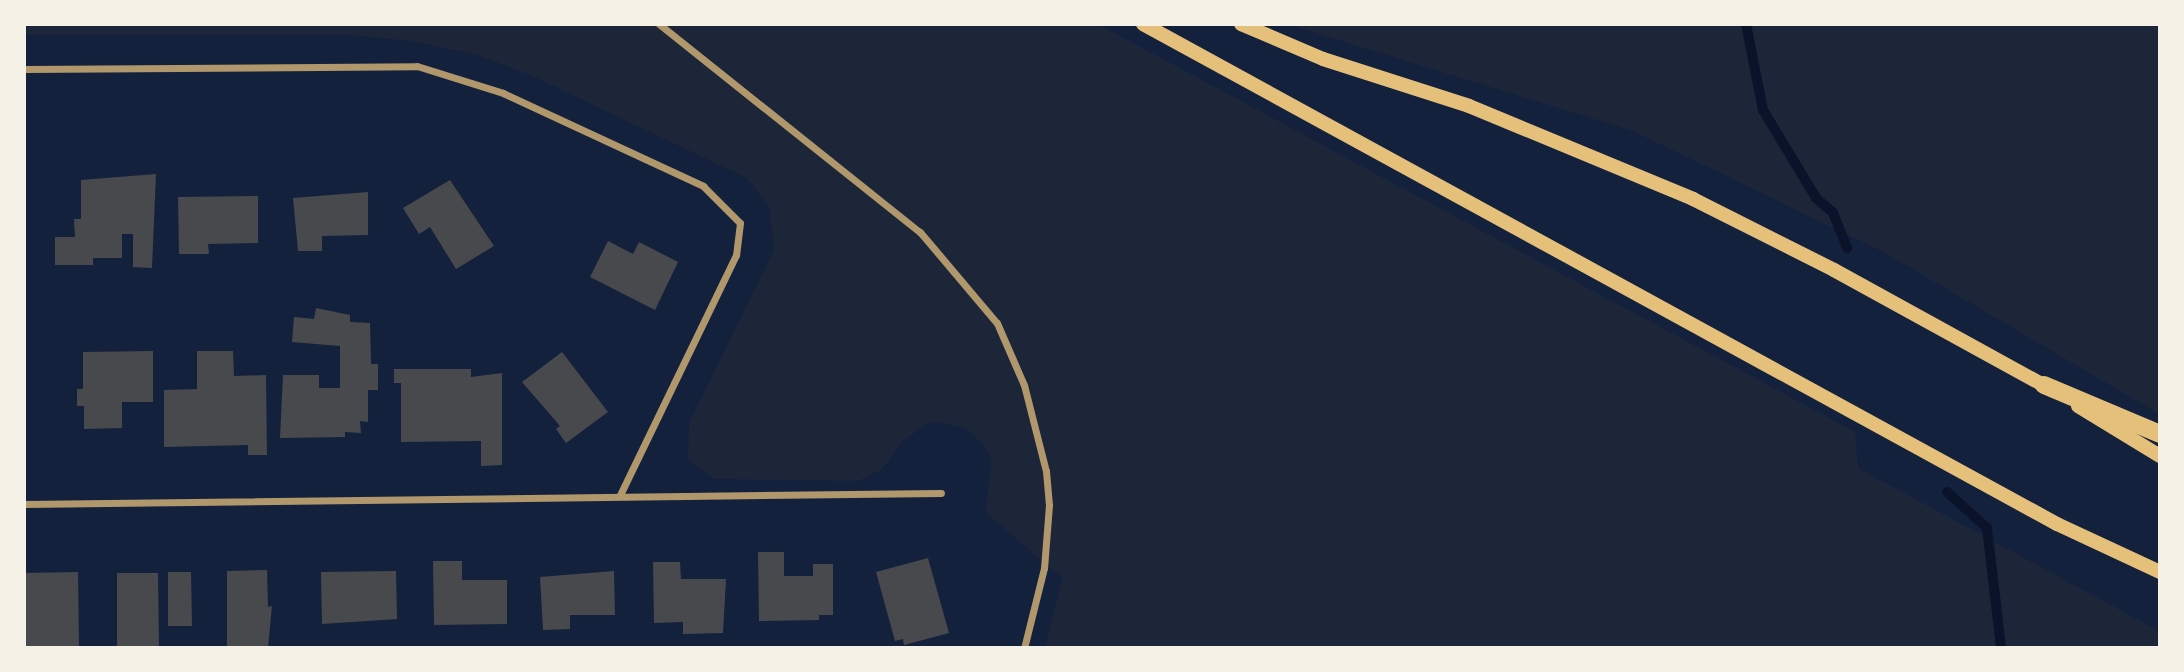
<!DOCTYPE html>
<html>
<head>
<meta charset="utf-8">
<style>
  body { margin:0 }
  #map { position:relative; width:2184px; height:672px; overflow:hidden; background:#14213d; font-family:Ubuntu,sans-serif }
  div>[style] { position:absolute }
  .green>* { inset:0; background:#1d2539 }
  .stream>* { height:10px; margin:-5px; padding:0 5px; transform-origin:5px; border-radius:5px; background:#0b132b }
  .building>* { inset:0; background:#48494c }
  .minor>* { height:7px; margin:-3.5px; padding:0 3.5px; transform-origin:3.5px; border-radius:3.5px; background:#b1986c }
  .secondary>* { height:14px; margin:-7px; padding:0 7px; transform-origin:7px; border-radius:7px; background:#e5c07b }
  .primary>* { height:18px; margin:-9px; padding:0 9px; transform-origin:9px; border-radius:9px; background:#e5c07b }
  span { translate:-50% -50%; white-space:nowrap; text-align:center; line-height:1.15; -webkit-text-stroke:5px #f6f1e7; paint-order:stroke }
  .frame { position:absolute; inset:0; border:26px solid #f6f1e7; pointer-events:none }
</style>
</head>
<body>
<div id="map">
  <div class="green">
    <i style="clip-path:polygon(24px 25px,1100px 25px,1855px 432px,1858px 468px,2159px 631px,2159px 647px,1045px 647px,1062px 578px,986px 513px,991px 461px,986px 448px,967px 429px,941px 422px,927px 424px,904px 440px,882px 469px,858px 481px,713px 479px,688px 459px,689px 423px,774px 250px,769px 206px,747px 178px,528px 74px,477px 55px,412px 41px,352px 35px,25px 35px)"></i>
    <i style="clip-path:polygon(1290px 25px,2159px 25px,2159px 414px,1884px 252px,1633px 131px)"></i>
  </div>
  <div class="stream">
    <i style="left:1746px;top:24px;width:88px;rotate:78.8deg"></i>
    <i style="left:1763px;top:110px;width:103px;rotate:58.9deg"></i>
    <i style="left:1816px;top:198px;width:23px;rotate:41deg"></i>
    <i style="left:1833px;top:213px;width:38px;rotate:68deg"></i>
    <i style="left:1947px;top:492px;width:54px;rotate:42deg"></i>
    <i style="left:1987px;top:528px;width:121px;rotate:83.3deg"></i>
  </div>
  <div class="building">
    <i style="clip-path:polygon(156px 174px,152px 268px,133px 267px,133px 234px,122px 234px,122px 258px,93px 258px,93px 265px,55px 265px,55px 237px,75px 237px,74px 219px,81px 219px,81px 180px)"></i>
    <i style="clip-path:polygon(450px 180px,494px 246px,456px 269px,430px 227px,419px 234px,403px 208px)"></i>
    <i style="clip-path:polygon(368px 192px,368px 235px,322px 236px,322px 251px,298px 251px,293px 198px)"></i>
    <i style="clip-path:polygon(258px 196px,258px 243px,208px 244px,209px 254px,179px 254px,178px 197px)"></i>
    <i style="clip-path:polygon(608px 241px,633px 254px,639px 242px,678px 262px,655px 310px,590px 277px)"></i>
    <i style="clip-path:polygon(316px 308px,350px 315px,350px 322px,370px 323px,371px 364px,378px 364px,378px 390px,368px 390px,368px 422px,360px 421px,361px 433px,345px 432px,345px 437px,280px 438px,283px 375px,319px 375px,319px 388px,340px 388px,340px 346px,292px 342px,294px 317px,314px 319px)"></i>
    <i style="clip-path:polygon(153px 351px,153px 402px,122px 402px,122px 428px,84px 429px,84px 406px,77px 406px,77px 389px,83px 389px,83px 352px)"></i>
    <i style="clip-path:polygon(197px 351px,233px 351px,234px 376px,266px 375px,267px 455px,248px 455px,248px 445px,164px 447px,164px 390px,197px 389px)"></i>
    <i style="clip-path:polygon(562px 352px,608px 412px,566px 443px,556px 429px,560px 426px,522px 382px)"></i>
    <i style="clip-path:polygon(394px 369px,471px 369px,471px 377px,502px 373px,502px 465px,481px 466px,481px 441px,401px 442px,401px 383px,394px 383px)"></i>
    <i style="clip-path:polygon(758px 552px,784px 552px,784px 576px,813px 576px,813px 564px,833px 564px,833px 615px,819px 615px,819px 620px,759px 621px)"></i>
    <i style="clip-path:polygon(928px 558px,949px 633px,904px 645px,903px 639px,895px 641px,876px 572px)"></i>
    <i style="clip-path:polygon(433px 561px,462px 561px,462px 580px,507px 580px,507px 624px,434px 625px)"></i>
    <i style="clip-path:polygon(653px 562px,680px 562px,681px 579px,726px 579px,723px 633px,683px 634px,683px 622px,654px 623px)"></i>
    <i style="clip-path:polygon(267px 570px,268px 607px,272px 606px,268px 648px,227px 648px,227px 571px)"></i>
    <i style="clip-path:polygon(396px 571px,397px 619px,322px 624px,321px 572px)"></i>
    <i style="clip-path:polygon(614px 571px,615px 615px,570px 615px,570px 629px,543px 630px,540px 577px)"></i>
    <i style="clip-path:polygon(78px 572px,79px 648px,24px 648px,24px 573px)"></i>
    <i style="clip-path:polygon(168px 572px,191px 572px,192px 626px,168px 626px)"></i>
    <i style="clip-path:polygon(117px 573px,158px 573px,159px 648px,117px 648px)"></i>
  </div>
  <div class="minor">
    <i style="left:659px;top:24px;width:334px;rotate:38.6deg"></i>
    <i style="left:920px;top:232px;width:119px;rotate:49.8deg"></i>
    <i style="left:997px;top:323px;width:68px;rotate:66.5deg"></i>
    <i style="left:1024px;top:385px;width:89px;rotate:75.7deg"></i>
    <i style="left:1046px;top:471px;width:34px;rotate:85deg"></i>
    <i style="left:1049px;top:505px;width:63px;rotate:94.5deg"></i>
    <i style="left:1044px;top:568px;width:82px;rotate:104deg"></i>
    <i style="left:24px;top:69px;width:393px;rotate:-0.4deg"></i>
    <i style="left:417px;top:66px;width:90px;rotate:17.4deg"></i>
    <i style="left:503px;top:93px;width:221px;rotate:24.9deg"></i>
    <i style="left:703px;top:186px;width:52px;rotate:45deg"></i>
    <i style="left:740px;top:223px;width:32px;rotate:97deg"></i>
    <i style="left:736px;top:255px;width:267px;rotate:115.8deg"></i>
    <i style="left:24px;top:504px;width:917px;rotate:-0.69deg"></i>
  </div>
  <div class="secondary">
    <i style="left:1143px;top:24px;width:1042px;rotate:28.68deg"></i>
    <i style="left:2057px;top:524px;width:114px;rotate:25deg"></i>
    <i style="left:1241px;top:24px;width:89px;rotate:23.1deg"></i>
    <i style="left:1323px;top:59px;width:153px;rotate:17.8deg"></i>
    <i style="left:1469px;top:106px;width:243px;rotate:22.5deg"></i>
    <i style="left:1693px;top:199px;width:158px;rotate:26.7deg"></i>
    <i style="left:1834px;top:270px;width:249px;rotate:28.8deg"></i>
    <i style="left:2078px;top:406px;width:96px;rotate:31.4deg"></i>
  </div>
  <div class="primary">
    <i style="left:2044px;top:385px;width:126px;rotate:22.9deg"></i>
  </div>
  <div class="frame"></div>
</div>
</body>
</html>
